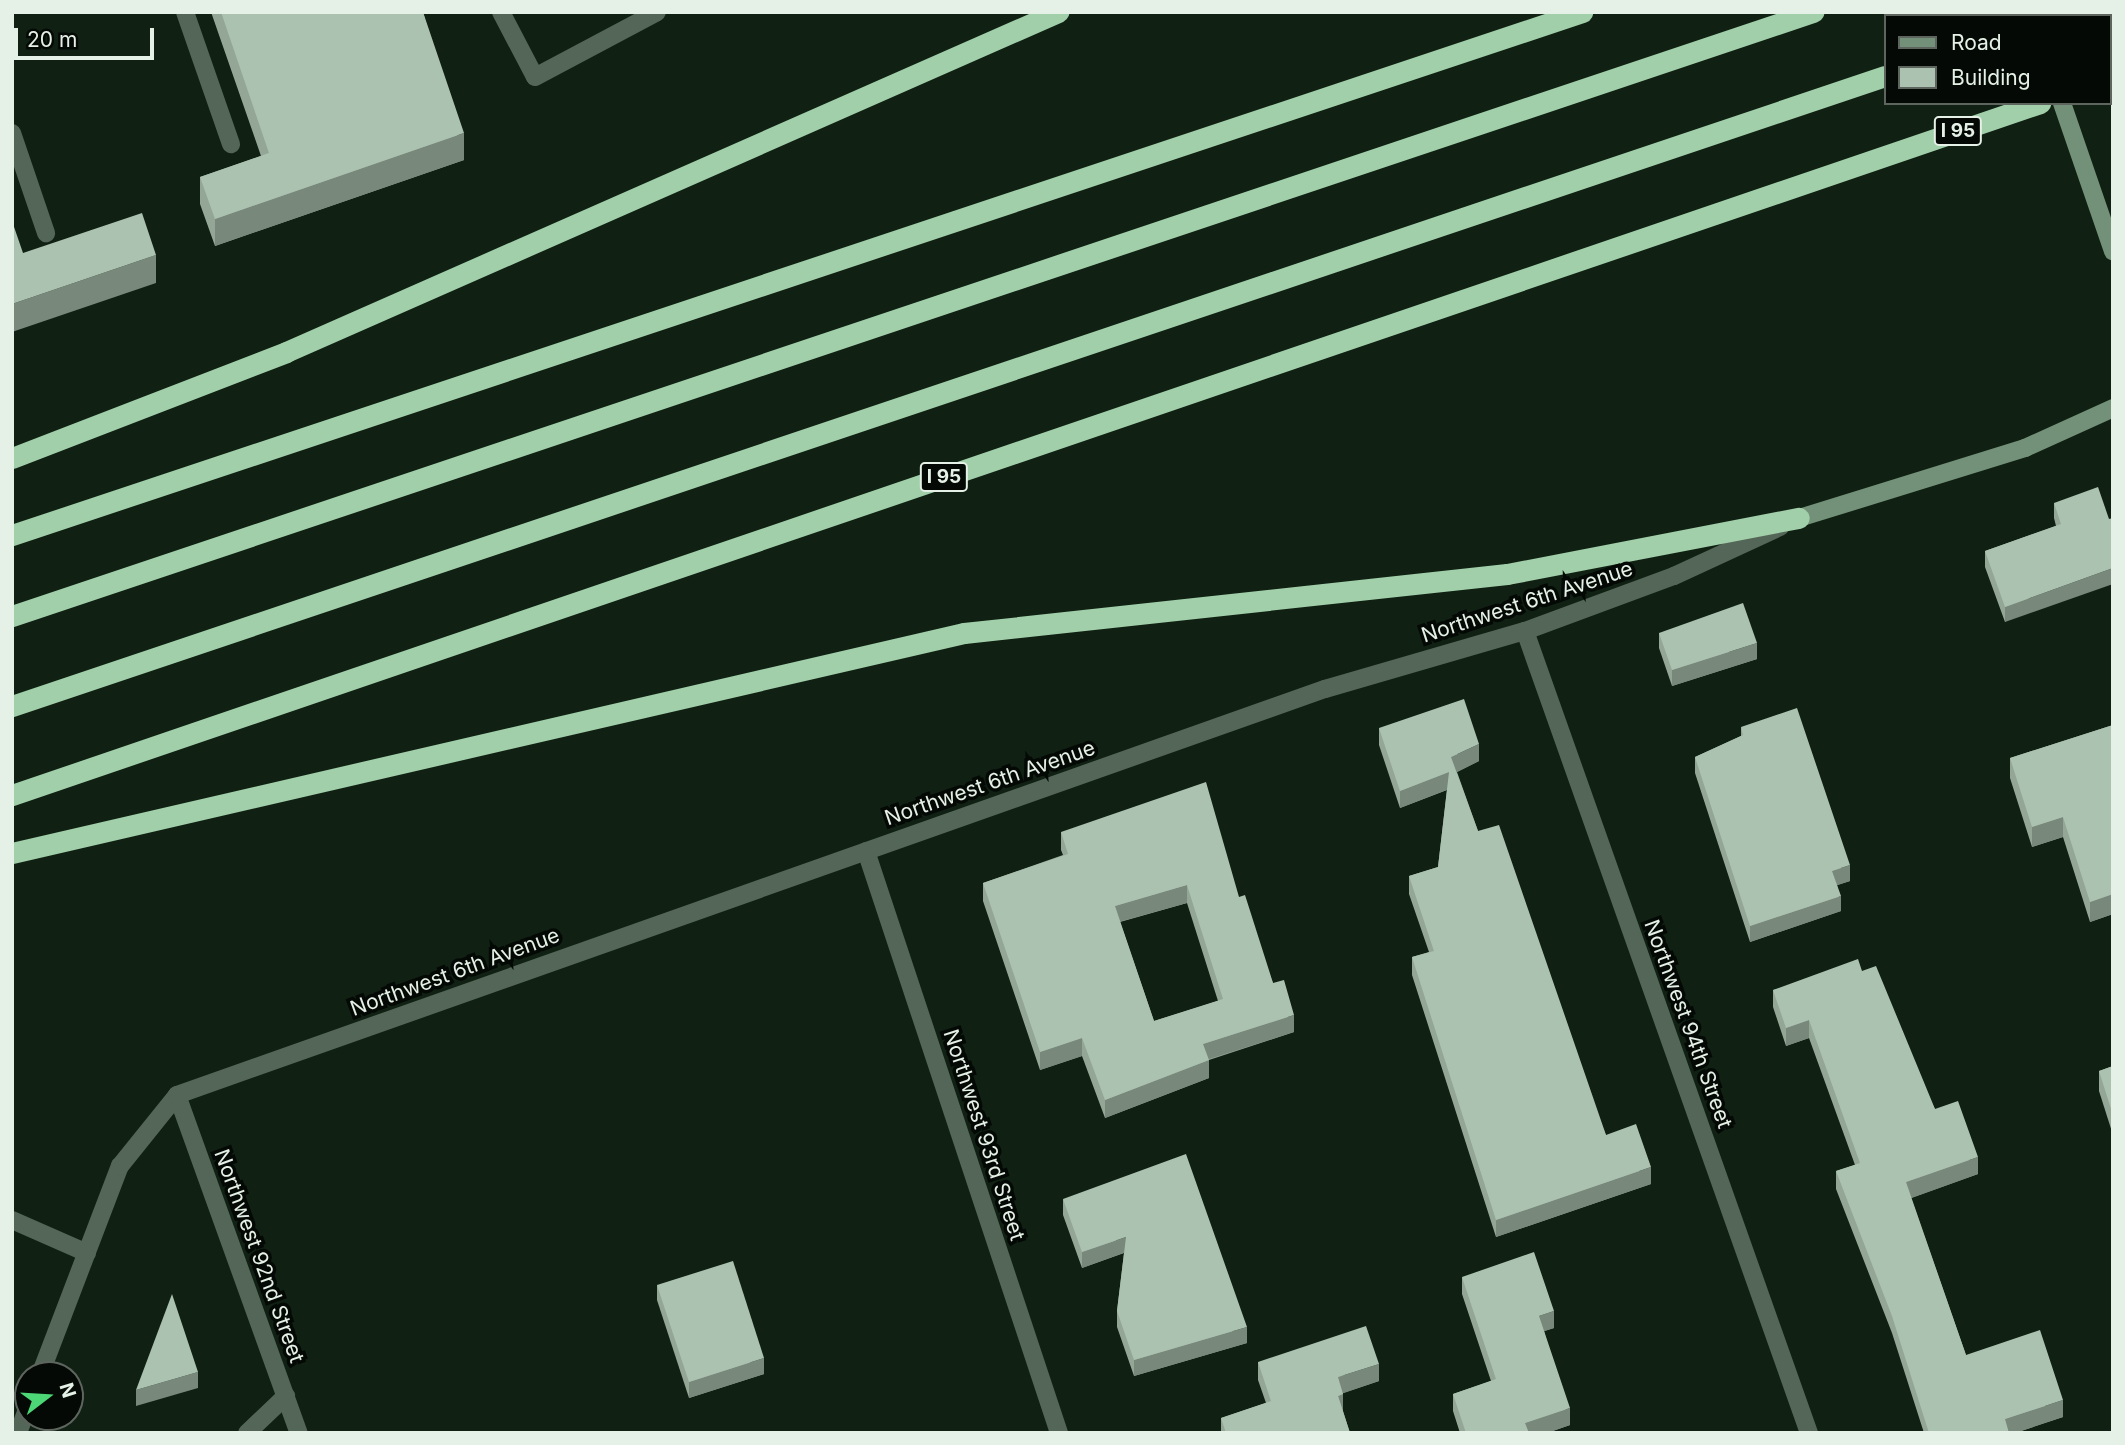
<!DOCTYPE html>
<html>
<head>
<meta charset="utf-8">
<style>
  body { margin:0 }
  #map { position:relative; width:2125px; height:1445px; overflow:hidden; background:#102114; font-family:Inter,sans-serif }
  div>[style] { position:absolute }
  .service>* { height:18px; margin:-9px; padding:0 9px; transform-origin:9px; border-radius:9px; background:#546657 }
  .minor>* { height:18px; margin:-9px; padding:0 9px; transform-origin:9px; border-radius:9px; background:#546657 }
  .secondary>* { height:18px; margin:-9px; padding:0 9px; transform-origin:9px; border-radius:9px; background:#739178 }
  .motorway>* { height:21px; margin:-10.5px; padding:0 10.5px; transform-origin:10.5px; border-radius:10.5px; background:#a1cfa9 }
  .wall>* { inset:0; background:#94a797 }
  .shaded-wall>* { inset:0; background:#78887b }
  .building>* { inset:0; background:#acc2b0 }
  span { translate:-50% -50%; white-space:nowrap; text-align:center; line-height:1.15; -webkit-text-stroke:7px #040905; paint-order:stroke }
  .shield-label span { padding:2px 5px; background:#040905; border:2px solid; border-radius:5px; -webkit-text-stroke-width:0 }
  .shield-label { font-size:19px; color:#e5f0e6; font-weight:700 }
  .street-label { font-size:21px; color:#e5f0e6 }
  .frame { position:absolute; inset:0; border:14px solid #e5f0e6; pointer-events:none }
  .legend { position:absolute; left:1884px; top:14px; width:228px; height:91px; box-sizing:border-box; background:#040905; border:2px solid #5e655f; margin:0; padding:9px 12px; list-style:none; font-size:21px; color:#e5f0e6 }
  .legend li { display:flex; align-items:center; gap:14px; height:35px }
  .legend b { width:35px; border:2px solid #5e655f }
  .north { position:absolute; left:14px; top:1361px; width:70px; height:70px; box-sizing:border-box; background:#040905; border:2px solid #5e655f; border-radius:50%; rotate:73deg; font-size:19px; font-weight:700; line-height:28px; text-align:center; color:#e5f0e6 }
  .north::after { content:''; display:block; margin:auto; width:24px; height:32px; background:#4cd676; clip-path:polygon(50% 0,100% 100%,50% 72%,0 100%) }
  .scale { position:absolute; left:14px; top:28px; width:140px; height:32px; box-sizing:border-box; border:4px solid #e5f0e6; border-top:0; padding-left:9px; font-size:21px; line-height:24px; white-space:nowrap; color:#e5f0e6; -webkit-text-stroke:5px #040905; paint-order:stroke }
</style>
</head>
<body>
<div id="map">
  <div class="service">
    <i style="left:185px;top:12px;width:140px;rotate:70.8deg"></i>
    <i style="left:501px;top:12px;width:73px;rotate:62.4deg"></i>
    <i style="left:535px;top:77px;width:138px;rotate:-28deg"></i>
    <i style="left:12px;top:133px;width:106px;rotate:71.2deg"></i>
    <i style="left:12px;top:1220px;width:82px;rotate:23.7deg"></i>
    <i style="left:247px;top:1433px;width:54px;rotate:-43.5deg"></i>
  </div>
  <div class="minor">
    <i style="left:1525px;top:631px;width:851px;rotate:70.5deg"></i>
    <i style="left:866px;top:851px;width:613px;rotate:71.65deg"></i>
    <i style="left:177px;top:1095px;width:359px;rotate:70.2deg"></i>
    <i style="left:40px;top:1375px;width:224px;rotate:-69.1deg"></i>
    <i style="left:120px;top:1166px;width:91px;rotate:-51.2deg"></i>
    <i style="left:177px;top:1095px;width:1218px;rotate:-19.48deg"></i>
    <i style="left:1325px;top:689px;width:208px;rotate:-16.2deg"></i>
    <i style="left:1525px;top:631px;width:159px;rotate:-20.3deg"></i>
    <i style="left:1674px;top:576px;width:117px;rotate:-24.8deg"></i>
    <i style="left:18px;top:1433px;width:28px;rotate:-69deg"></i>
  </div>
  <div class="secondary">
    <i style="left:2031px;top:12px;width:4px;rotate:76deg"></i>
    <i style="left:2062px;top:103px;width:157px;rotate:71deg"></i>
    <i style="left:1799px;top:518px;width:237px;rotate:-17.2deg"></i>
    <i style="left:2025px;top:448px;width:97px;rotate:-24.4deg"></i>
  </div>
  <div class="motorway">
    <i style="left:2065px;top:16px;width:11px;rotate:-22deg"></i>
    <i style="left:2109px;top:80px;width:4px;rotate:-14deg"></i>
    <i style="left:12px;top:458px;width:294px;rotate:-21.1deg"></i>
    <i style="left:286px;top:352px;width:844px;rotate:-23.77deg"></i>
    <i style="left:12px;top:535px;width:1655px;rotate:-18.42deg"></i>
    <i style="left:12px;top:616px;width:1900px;rotate:-18.54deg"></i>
    <i style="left:12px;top:706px;width:1976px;rotate:-18.59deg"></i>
    <i style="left:12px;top:795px;width:2143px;rotate:-18.84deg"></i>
    <i style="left:12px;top:853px;width:977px;rotate:-13.01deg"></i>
    <i style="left:964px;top:633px;width:546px;rotate:-6.2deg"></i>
    <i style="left:1507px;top:574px;width:297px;rotate:-10.9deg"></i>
  </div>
  <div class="wall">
    <i style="clip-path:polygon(211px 12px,423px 12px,464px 160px,215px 246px,200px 204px,200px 177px,261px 156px)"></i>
    <i style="clip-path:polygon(2054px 503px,2109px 519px,2005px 622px,1985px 567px,1985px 551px,2056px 526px,2054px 518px)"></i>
    <i style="clip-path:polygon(1659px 633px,1757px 659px,1672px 686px,1659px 648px)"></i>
    <i style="clip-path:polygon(2113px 725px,2113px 914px,2090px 922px,2063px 837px,2032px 847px,2010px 778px,2010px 758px)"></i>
    <i style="clip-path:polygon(1741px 727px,1850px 881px,1837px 885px,1841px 911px,1750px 942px,1695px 773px,1695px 757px,1741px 736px)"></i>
    <i style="clip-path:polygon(1379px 728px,1479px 761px,1457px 772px,1478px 831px,1606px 1135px,1651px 1184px,1496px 1237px,1412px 975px,1412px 957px,1429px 952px,1409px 894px,1409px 876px,1438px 867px,1447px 790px,1400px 808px,1379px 745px)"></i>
    <i style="clip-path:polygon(evenodd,1061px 832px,1239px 897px,1273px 983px,1294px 1032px,1209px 1060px,1209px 1078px,1105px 1118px,1082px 1056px,1040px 1070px,983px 901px,983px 883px,1063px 855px,1061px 850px,1061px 832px,1187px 903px,1218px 1001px,1154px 1021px,1120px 922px,1187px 903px)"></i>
    <i style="clip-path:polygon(1862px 971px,1935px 1109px,1978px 1174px,1911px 1198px,1966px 1355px,2063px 1417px,2015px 1433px,1924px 1433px,1892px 1333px,1836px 1189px,1836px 1171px,1855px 1165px,1809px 1038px,1786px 1046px,1773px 1007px,1773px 990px)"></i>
    <i style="clip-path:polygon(2113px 1066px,2113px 1135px,2099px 1091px,2099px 1071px)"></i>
    <i style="clip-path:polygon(1063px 1199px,1247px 1343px,1134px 1376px,1117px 1327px,1117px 1311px,1124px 1253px,1082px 1268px,1063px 1215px)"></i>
    <i style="clip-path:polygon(1462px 1277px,1554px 1328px,1544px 1331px,1570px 1425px,1547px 1433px,1460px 1433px,1453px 1411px,1453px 1394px,1491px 1381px,1462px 1294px)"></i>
    <i style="clip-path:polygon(657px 1285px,764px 1374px,689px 1398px,657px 1300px)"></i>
    <i style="clip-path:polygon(1258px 1362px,1379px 1381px,1343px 1393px,1343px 1411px,1350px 1433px,1221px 1433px,1221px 1418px,1266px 1403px,1258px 1380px)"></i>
  </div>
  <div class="shaded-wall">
    <i style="clip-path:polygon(464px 133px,464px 160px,215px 246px,215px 219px)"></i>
    <i style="clip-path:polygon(156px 255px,156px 283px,12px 332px,12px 304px)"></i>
    <i style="clip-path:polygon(2113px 568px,2113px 584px,2005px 622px,2005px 607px)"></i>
    <i style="clip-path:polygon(1757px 643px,1757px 659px,1672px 686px,1672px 670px)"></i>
    <i style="clip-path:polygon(1479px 744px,1479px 761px,1451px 775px,1451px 757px)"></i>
    <i style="clip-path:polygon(1449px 772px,1449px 789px,1400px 808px,1400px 791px)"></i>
    <i style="clip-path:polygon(2063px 817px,2063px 837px,2032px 847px,2032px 827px)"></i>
    <i style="clip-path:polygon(1850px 865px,1850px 881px,1832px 887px,1832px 871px)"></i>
    <i style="clip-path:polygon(1187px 885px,1187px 903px,1115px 923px,1115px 906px)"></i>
    <i style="clip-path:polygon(2113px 894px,2113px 914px,2090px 922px,2090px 902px)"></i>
    <i style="clip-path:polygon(1841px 896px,1841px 911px,1750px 942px,1750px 926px)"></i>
    <i style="clip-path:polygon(1294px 1015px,1294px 1032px,1203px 1061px,1203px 1044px)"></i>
    <i style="clip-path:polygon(1809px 1020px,1809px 1038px,1786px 1046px,1786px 1028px)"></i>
    <i style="clip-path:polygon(1082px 1038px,1082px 1056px,1040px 1070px,1040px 1052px)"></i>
    <i style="clip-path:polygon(1209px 1060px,1209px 1078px,1105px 1118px,1105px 1100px)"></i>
    <i style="clip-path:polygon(1978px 1157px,1978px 1174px,1906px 1200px,1906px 1182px)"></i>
    <i style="clip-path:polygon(1651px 1167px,1651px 1184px,1496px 1237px,1496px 1220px)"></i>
    <i style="clip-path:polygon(1126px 1237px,1126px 1252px,1082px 1268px,1082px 1252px)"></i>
    <i style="clip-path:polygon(1554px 1311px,1554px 1328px,1539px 1333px,1539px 1316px)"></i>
    <i style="clip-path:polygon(1247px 1327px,1247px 1343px,1134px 1376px,1134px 1360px)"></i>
    <i style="clip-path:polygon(764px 1358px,764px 1374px,689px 1398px,689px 1382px)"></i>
    <i style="clip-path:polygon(1379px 1364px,1379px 1381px,1338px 1395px,1338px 1377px)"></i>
    <i style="clip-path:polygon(198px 1372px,198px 1388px,136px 1406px,136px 1390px)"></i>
    <i style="clip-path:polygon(1343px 1394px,1343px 1411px,1338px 1396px)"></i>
    <i style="clip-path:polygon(2063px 1400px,2063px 1417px,2015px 1433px,2005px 1433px,2005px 1419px)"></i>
    <i style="clip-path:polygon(1570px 1408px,1570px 1425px,1547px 1433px,1525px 1433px,1525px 1423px)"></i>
  </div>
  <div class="building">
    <i style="clip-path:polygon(221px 12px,423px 12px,464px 133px,215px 219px,200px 177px,269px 153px)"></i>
    <i style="clip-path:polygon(142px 213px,156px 255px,12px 304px,12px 221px,23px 253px)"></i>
    <i style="clip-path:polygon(2098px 487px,2109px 519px,2113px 518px,2113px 568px,2005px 607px,1985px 551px,2061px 524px,2054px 503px)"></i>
    <i style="clip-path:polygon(1743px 603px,1757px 643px,1672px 670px,1659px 633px)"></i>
    <i style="clip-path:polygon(1464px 699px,1479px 744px,1451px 757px,1478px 831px,1499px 825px,1606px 1135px,1636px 1124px,1651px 1167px,1496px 1220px,1412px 957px,1434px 951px,1409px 876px,1438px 867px,1449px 772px,1400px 791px,1379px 728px)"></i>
    <i style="clip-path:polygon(1797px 708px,1850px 865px,1832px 871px,1841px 896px,1750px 926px,1695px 757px,1743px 735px,1741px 727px)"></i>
    <i style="clip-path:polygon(2113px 725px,2113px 894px,2090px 902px,2063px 817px,2032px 827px,2010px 758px)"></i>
    <i style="clip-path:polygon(evenodd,1206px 782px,1239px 897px,1245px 895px,1273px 983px,1284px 980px,1294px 1015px,1203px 1044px,1209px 1060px,1105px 1100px,1082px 1038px,1040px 1052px,983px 883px,1068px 854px,1061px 832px,1206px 782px,1187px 885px,1223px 999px,1154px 1021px,1115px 906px,1187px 885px)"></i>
    <i style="clip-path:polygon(1858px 959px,1862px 971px,1876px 966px,1935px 1109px,1958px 1101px,1978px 1157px,1906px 1182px,1966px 1355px,2040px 1330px,2063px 1400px,2005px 1419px,2009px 1433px,1929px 1433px,1892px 1316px,1836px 1171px,1860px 1163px,1809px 1020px,1786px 1028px,1773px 990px)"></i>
    <i style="clip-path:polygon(2113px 1066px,2113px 1115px,2099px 1071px)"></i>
    <i style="clip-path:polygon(1186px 1154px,1247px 1327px,1134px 1360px,1117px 1311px,1126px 1237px,1082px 1252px,1063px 1199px)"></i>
    <i style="clip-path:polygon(1534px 1252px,1554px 1311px,1539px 1316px,1570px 1408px,1525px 1423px,1529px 1433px,1466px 1433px,1453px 1394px,1496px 1379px,1462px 1277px)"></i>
    <i style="clip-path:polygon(733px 1261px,764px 1358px,689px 1382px,657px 1285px)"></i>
    <i style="clip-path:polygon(172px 1294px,198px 1372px,136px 1390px)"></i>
    <i style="clip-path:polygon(1366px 1326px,1379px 1364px,1338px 1377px,1343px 1394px,1338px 1396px,1350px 1433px,1226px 1433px,1221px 1418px,1271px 1401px,1258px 1362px)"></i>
  </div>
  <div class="shield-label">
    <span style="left:1958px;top:131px">I 95</span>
    <span style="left:944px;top:477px">I 95</span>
  </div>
  <div class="street-label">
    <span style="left:1527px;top:602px;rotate:-18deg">Northwest 6th Avenue</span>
    <span style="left:990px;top:783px;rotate:-19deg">Northwest 6th Avenue</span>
    <span style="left:455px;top:972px;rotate:-20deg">Northwest 6th Avenue</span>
    <span style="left:1688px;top:1024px;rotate:70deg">Northwest 94th Street</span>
    <span style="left:984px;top:1135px;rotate:72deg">Northwest 93rd Street</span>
    <span style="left:259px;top:1256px;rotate:70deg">Northwest 92nd Street</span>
  </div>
  <div class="frame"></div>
  <ul class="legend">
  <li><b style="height:9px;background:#739178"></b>Road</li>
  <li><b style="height:19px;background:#acc2b0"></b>Building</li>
  </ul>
  <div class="north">N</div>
  <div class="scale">20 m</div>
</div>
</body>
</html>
